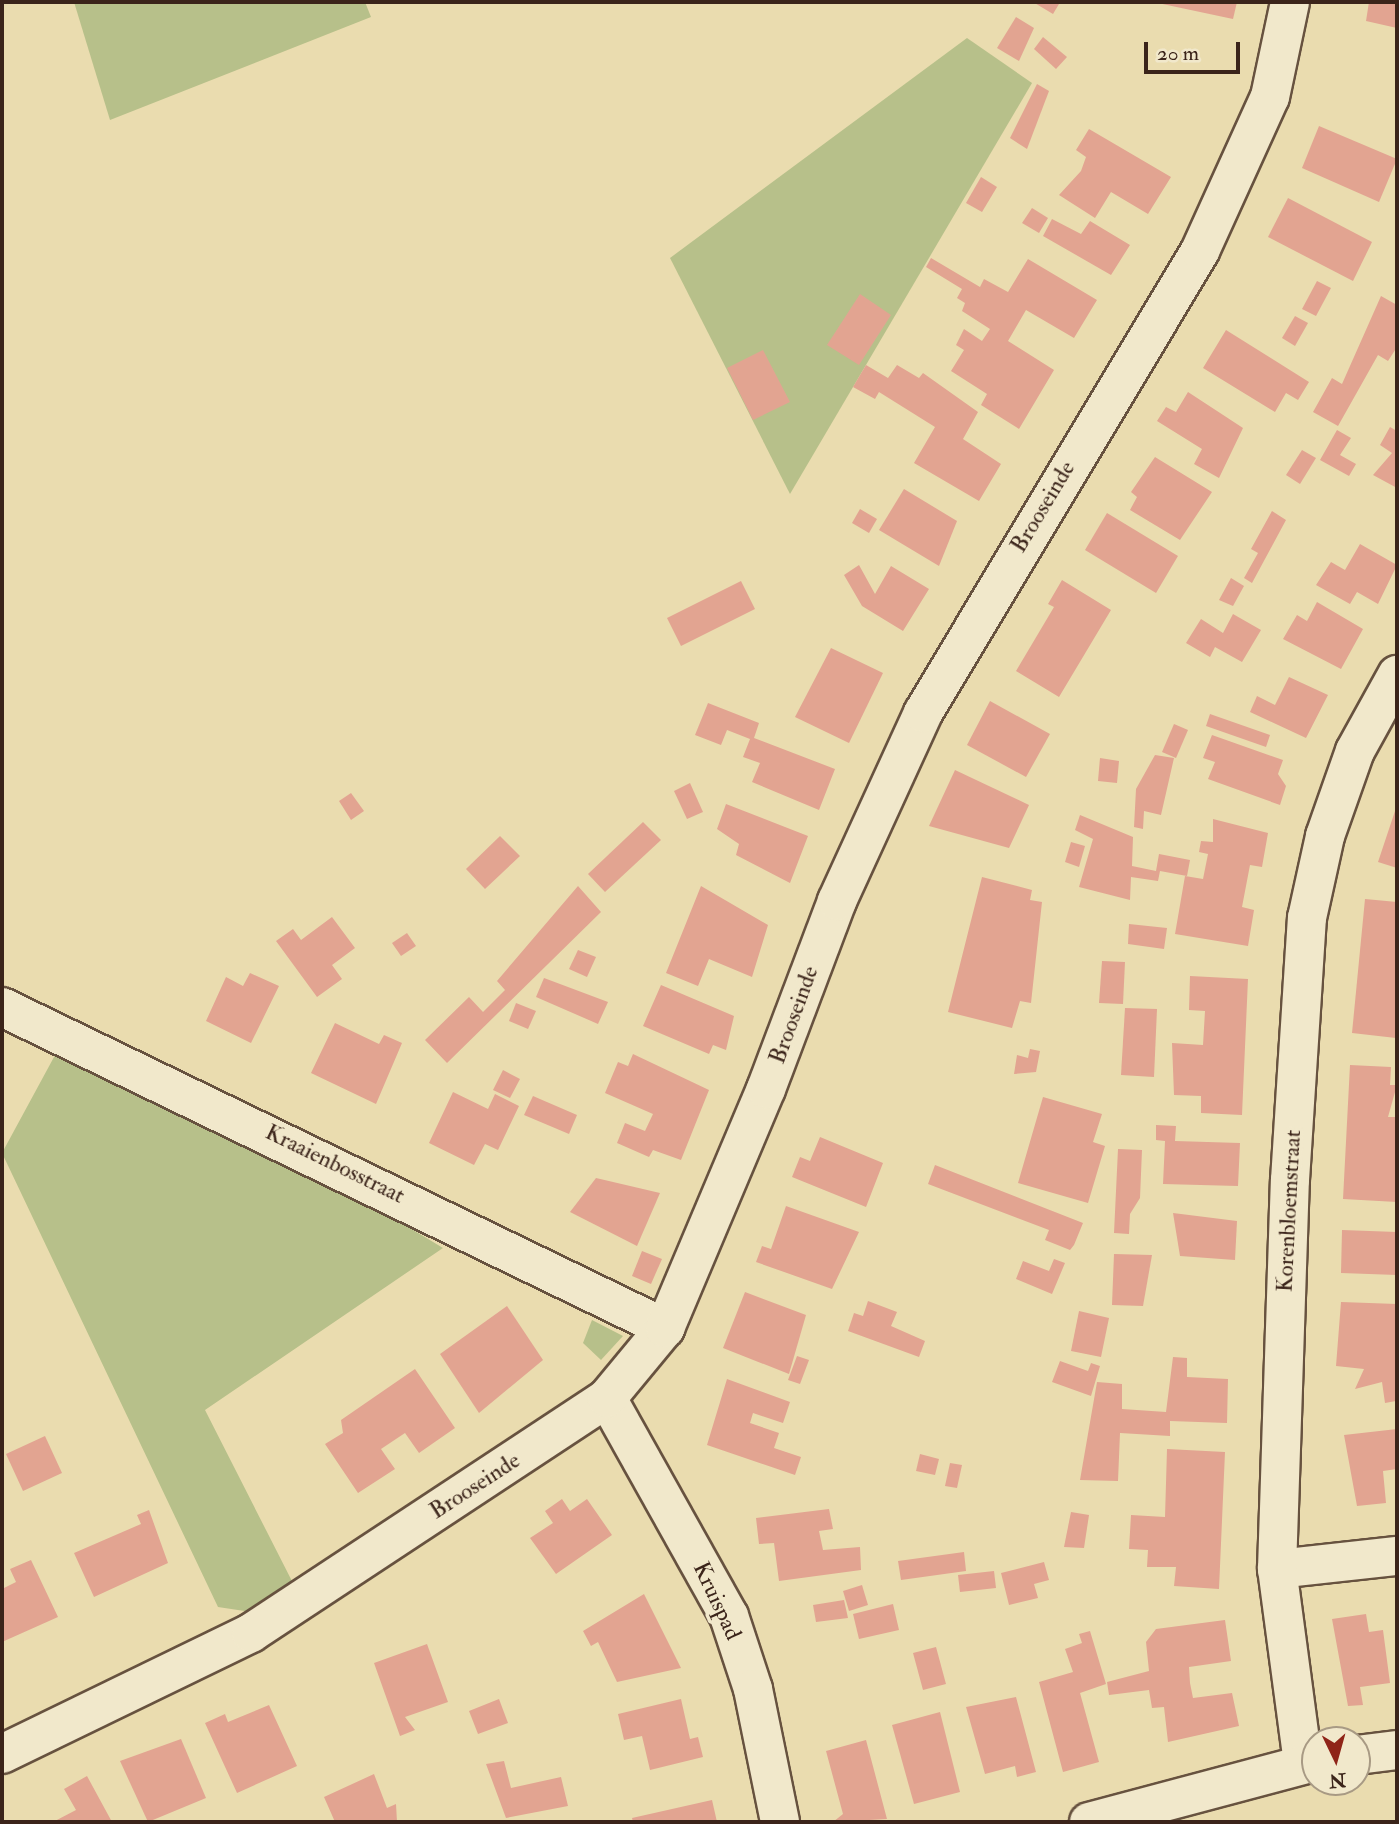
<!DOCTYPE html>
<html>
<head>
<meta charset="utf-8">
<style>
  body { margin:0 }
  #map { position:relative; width:1399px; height:1824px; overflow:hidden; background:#eadcaf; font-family:"IM FELL Double Pica",serif }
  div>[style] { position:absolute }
  .green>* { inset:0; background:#b7c08a }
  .building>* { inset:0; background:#e2a491 }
  .roads { filter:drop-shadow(2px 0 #67523f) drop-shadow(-2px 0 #67523f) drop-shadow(0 2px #67523f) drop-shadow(0 -2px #67523f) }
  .minor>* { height:38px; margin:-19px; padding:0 19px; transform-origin:19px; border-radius:19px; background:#f1e8cb }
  span { translate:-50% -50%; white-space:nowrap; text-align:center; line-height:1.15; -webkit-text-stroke:7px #f1e8cb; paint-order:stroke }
  .street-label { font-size:23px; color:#3b241a }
  .frame { position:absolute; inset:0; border:4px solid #3b241a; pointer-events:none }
  .north { position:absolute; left:1301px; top:1726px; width:70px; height:70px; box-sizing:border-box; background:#f1e8cb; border:2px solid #a89a84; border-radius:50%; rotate:175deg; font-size:19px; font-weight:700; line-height:28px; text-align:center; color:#3b241a }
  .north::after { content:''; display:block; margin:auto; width:24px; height:32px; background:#8f2418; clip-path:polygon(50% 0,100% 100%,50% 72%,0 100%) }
  .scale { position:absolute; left:1144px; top:42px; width:96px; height:32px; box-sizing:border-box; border:4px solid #3b241a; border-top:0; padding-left:9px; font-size:21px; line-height:24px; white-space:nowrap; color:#3b241a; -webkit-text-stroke:5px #f1e8cb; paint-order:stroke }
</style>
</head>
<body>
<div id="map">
  <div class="green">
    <i style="clip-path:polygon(74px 2px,365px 2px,371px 17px,110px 120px)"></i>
    <i style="clip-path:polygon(967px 38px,1032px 83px,790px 494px,670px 258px)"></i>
    <i style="clip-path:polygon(60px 1046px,262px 1139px,443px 1248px,205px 1410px,296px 1589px,257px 1613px,218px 1607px,2px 1153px)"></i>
    <i style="clip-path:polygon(592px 1320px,623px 1336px,601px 1360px,583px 1343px)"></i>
  </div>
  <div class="building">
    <i style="clip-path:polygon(1033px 2px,1055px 2px,1059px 4px,1053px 14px)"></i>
    <i style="clip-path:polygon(1153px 2px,1237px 2px,1233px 19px)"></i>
    <i style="clip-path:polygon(1369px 2px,1397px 2px,1397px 28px,1366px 21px)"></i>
    <i style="clip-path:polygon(1016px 17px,1034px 28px,1019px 61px,997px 48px)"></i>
    <i style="clip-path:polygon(1043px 37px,1067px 57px,1056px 69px,1034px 49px)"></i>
    <i style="clip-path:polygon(1037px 84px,1049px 91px,1027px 149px,1010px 138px)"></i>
    <i style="clip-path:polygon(1319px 126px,1397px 159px,1379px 202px,1302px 168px)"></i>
    <i style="clip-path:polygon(1089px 129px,1171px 177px,1148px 214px,1111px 192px,1095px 218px,1059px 195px,1081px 171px,1086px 157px,1076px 150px)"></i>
    <i style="clip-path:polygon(981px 177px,997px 187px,982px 212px,966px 203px)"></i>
    <i style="clip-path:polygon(1288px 198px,1372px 242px,1353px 281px,1268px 237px)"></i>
    <i style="clip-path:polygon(1032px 208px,1048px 218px,1039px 233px,1022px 223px)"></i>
    <i style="clip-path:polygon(1052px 219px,1081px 234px,1090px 221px,1130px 245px,1111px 275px,1043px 236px)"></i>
    <i style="clip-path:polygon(931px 258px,980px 287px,984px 279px,1008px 292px,1028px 259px,1097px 300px,1074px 338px,1026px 310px,1008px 341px,1054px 370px,1019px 429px,981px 405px,987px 394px,951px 371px,964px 350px,956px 345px,964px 329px,982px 341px,990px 329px,962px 311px,965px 303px,957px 298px,962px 289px,926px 267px)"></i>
    <i style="clip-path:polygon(1317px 281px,1331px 288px,1316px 316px,1302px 309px)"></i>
    <i style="clip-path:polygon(860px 294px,891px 315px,859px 365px,827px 345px)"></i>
    <i style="clip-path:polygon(1381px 296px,1397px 305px,1397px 347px,1388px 361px,1378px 355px,1338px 426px,1313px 412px,1332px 378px,1342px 384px)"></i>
    <i style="clip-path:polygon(1295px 316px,1308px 323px,1295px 346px,1282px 338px)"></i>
    <i style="clip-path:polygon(1226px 330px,1309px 382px,1298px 400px,1286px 393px,1275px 412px,1203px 368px)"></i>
    <i style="clip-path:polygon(763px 350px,790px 402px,753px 420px,727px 368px)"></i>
    <i style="clip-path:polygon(866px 365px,888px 378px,897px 365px,919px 378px,923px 373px,978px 412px,963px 439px,1001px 464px,979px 501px,914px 463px,935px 427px,879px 392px,875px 399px,853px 387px)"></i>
    <i style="clip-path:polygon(1188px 392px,1243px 428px,1219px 478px,1194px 464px,1202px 449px,1157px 421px,1166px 407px,1176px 412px)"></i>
    <i style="clip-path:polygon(1390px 427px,1397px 431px,1397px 488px,1373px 475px,1392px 453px,1380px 445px)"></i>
    <i style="clip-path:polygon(1337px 430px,1351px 438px,1340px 455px,1356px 464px,1349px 476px,1320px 460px)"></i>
    <i style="clip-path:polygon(1302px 450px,1316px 458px,1300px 484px,1286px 475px)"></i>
    <i style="clip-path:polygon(1155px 457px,1212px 492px,1180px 540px,1130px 510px,1137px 497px,1131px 492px)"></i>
    <i style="clip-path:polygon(904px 489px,957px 521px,939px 566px,879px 530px)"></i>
    <i style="clip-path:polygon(860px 509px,877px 519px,869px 533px,852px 523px)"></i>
    <i style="clip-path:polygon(1272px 511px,1286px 520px,1252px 583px,1244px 578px,1258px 553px,1251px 549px)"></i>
    <i style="clip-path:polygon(1107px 513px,1178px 556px,1156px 593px,1085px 550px)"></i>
    <i style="clip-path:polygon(1360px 544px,1397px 565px,1378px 604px,1357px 592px,1350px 604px,1316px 585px,1331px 562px,1345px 570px)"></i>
    <i style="clip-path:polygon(859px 565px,875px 594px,891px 566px,929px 589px,903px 631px,862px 606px,844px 575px)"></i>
    <i style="clip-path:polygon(1231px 578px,1244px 586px,1233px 606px,1219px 600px)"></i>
    <i style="clip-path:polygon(1062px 580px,1111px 610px,1059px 697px,1016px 671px,1054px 607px,1048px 604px)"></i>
    <i style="clip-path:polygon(741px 581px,755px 609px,681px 646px,667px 618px)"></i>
    <i style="clip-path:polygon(1317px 602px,1363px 629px,1341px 669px,1283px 639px,1297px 615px,1307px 621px)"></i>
    <i style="clip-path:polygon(1233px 614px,1261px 630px,1242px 662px,1215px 647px,1210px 657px,1186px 643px,1201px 619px,1223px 633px)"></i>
    <i style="clip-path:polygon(831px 648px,883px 673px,849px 743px,795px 717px)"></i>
    <i style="clip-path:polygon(1289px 677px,1328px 695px,1306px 738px,1250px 712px,1257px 696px,1275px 705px)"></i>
    <i style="clip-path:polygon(990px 701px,1050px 734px,1026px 777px,967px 745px)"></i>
    <i style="clip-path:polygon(708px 703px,759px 723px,754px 738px,835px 769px,819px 810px,752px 782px,760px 763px,743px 757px,750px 739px,727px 730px,721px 745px,695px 735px)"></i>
    <i style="clip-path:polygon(1210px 714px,1270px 735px,1266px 747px,1206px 726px)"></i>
    <i style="clip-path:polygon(1174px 724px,1188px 730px,1176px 758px,1162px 752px)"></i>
    <i style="clip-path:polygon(1212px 735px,1283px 760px,1278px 774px,1286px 786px,1280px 805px,1208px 779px,1215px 762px,1203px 758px)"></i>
    <i style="clip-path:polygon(1155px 755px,1174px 758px,1161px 815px,1144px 811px,1143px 829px,1134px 827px,1136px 789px)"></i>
    <i style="clip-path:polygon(1100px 758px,1119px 761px,1117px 783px,1098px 781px)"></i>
    <i style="clip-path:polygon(955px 770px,1029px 805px,1009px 848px,929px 826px)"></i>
    <i style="clip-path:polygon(690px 783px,703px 812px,687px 819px,674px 791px)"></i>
    <i style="clip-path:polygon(351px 793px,364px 811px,351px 820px,339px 801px)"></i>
    <i style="clip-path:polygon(726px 804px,808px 836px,790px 883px,736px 855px,739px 844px,717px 829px)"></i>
    <i style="clip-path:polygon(1397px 805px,1397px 868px,1378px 862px)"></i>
    <i style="clip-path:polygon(1080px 815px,1133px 837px,1132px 866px,1156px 871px,1159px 854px,1190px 860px,1187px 876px,1160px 871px,1158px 881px,1131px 877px,1130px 900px,1079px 887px,1093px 839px,1075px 830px)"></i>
    <i style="clip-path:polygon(1213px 819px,1268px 833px,1262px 867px,1250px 865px,1242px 907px,1254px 910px,1248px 946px,1175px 934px,1185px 876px,1203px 879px,1208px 854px,1199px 852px,1201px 841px,1213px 842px)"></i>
    <i style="clip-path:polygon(643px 822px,661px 840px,605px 892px,588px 874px)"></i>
    <i style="clip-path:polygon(500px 836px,520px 856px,485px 889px,466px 869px)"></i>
    <i style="clip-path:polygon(1071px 842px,1085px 846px,1079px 867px,1065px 862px)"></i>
    <i style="clip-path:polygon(982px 877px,1032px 890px,1030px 900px,1042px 902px,1031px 1003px,1020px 1001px,1012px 1028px,948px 1012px)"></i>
    <i style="clip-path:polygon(578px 886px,601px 912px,447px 1063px,425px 1040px,469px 997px,483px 1012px,505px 990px,497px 981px)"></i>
    <i style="clip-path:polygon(701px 886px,768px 925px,752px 977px,709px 959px,698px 986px,666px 973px)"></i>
    <i style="clip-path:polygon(1365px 899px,1397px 902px,1396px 1038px,1352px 1033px)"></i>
    <i style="clip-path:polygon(332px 917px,355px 948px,332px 965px,342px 979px,317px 997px,276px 941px,293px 929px,301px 940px)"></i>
    <i style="clip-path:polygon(1129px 924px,1167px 928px,1164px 949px,1128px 944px)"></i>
    <i style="clip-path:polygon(407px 933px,416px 946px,401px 956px,392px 943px)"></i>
    <i style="clip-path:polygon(578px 950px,596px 957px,587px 977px,569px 969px)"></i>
    <i style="clip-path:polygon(1102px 961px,1125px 962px,1123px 1004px,1099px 1003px)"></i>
    <i style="clip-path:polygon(250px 973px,279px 986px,251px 1043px,206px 1021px,226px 977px,243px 986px)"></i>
    <i style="clip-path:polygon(1190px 976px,1248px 979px,1242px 1115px,1201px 1113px,1201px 1096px,1174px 1095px,1172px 1043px,1203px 1045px,1205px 1011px,1189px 1010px)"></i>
    <i style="clip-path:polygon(544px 978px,608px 1002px,598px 1024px,536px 997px)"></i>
    <i style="clip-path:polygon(661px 985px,734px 1016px,726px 1050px,713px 1045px,709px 1054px,643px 1026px)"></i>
    <i style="clip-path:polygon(516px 1003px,536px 1011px,528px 1029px,509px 1021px)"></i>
    <i style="clip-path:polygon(1125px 1008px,1157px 1009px,1154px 1077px,1121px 1075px)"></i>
    <i style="clip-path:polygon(335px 1023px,379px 1044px,384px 1035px,402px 1043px,376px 1104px,311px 1073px)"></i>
    <i style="clip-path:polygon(1030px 1049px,1040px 1051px,1036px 1072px,1014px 1074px,1017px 1055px,1028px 1058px)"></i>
    <i style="clip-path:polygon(633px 1054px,709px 1090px,681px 1160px,653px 1150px,649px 1157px,617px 1143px,625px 1123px,645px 1131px,653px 1114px,605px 1093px,618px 1062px,628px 1066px)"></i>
    <i style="clip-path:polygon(1350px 1065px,1391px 1067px,1390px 1085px,1397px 1085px,1388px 1117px,1397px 1117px,1397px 1202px,1343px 1199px)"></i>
    <i style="clip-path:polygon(503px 1070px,520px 1079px,510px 1098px,493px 1090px)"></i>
    <i style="clip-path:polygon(453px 1092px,488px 1109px,495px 1094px,519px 1106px,498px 1150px,485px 1144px,474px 1165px,429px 1143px)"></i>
    <i style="clip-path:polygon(533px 1096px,577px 1115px,569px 1134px,524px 1115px)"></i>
    <i style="clip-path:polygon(1043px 1097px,1102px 1114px,1093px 1142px,1105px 1146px,1088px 1203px,1018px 1183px)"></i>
    <i style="clip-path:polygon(1156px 1125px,1176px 1126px,1175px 1141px,1240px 1143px,1238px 1186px,1163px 1184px,1165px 1141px,1156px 1140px)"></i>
    <i style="clip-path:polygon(820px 1137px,883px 1163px,866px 1207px,792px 1177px,800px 1157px,810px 1161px)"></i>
    <i style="clip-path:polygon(1118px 1149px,1142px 1150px,1140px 1198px,1130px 1214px,1129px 1234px,1114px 1233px)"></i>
    <i style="clip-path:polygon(935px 1165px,1083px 1223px,1074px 1245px,1070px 1250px,1045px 1240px,1049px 1230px,928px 1184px)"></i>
    <i style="clip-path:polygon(596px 1178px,660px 1193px,637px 1246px,570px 1212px)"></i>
    <i style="clip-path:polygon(786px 1206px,859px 1232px,832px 1289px,756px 1262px,762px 1246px,771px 1249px)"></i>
    <i style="clip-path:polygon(1173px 1213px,1237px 1221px,1235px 1260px,1180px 1256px)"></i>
    <i style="clip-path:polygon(1342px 1230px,1397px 1232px,1397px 1275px,1341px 1273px)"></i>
    <i style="clip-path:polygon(642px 1251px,662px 1259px,651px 1284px,632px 1276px)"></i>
    <i style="clip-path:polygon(1114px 1254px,1152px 1255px,1143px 1306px,1112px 1305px)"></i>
    <i style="clip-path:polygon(1054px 1259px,1065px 1263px,1052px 1294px,1016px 1279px,1023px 1261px,1049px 1271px)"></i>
    <i style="clip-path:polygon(745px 1292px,806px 1315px,789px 1374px,723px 1348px)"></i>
    <i style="clip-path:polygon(868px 1301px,897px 1312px,891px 1326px,925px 1341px,919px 1357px,848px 1331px,854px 1313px,863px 1316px)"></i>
    <i style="clip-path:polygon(1341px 1302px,1397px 1304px,1396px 1401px,1385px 1403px,1382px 1382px,1355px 1389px,1364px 1369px,1336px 1366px)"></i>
    <i style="clip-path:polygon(507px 1306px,543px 1360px,479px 1413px,440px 1354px)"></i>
    <i style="clip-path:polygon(1079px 1311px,1109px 1318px,1101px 1357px,1071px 1351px)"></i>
    <i style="clip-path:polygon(797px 1356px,809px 1360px,800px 1384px,788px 1380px)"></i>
    <i style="clip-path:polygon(1173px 1357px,1187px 1358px,1187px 1377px,1228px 1379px,1227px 1423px,1170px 1421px,1170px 1436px,1120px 1433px,1118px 1481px,1080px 1480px,1097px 1382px,1122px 1384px,1122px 1409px,1166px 1412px)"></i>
    <i style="clip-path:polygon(1060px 1361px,1088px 1371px,1091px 1363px,1100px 1366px,1091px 1396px,1052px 1382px)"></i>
    <i style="clip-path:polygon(415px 1369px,455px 1428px,419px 1453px,405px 1433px,381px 1449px,395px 1469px,358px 1493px,325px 1444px,343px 1433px,341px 1420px)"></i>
    <i style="clip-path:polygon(727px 1379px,790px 1402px,783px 1423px,753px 1413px,750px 1423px,779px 1433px,774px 1448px,801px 1457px,795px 1475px,707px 1445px)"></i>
    <i style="clip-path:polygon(1397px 1429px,1397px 1469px,1383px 1471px,1386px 1503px,1357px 1506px,1344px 1435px)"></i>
    <i style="clip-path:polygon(45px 1436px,62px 1473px,23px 1491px,6px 1454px)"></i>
    <i style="clip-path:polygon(1167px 1449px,1225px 1452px,1219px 1589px,1174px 1586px,1176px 1567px,1147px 1567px,1148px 1550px,1129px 1549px,1131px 1515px,1165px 1517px)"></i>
    <i style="clip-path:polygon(920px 1454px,939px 1459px,935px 1475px,916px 1471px)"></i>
    <i style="clip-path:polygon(950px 1463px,962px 1465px,957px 1488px,945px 1486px)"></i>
    <i style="clip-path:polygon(562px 1499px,570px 1511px,587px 1499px,612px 1535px,556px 1574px,530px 1538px,553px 1523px,545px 1511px)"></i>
    <i style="clip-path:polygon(829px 1509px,833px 1529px,819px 1531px,823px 1550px,860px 1547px,861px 1570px,779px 1581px,774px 1543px,759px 1544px,756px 1518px)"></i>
    <i style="clip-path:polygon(149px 1510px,168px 1563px,94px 1597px,74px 1553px,141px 1524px,137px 1515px)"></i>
    <i style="clip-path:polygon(1071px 1512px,1089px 1515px,1084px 1548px,1064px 1547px)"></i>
    <i style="clip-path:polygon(964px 1552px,966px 1571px,901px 1580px,898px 1561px)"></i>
    <i style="clip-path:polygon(31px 1560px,58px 1617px,2px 1642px,2px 1589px,16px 1582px,10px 1569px)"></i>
    <i style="clip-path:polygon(1044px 1562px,1049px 1580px,1034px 1584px,1038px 1598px,1009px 1605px,1001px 1573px)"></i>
    <i style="clip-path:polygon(994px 1571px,996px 1588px,960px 1592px,958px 1575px)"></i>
    <i style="clip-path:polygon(862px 1585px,868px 1605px,849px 1611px,843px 1591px)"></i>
    <i style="clip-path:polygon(644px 1594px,681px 1668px,617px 1682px,598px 1642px,591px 1646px,583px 1631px)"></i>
    <i style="clip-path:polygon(844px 1600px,848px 1618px,816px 1622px,813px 1605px)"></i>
    <i style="clip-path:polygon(893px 1604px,899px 1630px,859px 1639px,853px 1614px)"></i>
    <i style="clip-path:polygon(1366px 1614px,1369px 1632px,1383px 1630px,1390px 1683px,1360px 1687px,1363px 1705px,1348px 1706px,1332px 1619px)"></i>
    <i style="clip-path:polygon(1225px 1620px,1231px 1661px,1189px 1667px,1190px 1683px,1193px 1698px,1232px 1693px,1239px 1726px,1168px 1742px,1164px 1707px,1152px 1708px,1149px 1690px,1109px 1695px,1107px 1682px,1149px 1671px,1146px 1642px,1156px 1629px)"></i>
    <i style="clip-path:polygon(1090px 1631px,1106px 1684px,1080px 1693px,1099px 1762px,1063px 1772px,1039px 1682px,1073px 1672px,1065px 1649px,1082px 1643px,1079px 1634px)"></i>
    <i style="clip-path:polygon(427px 1644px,448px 1702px,405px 1717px,415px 1730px,400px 1736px,374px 1663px)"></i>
    <i style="clip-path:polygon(936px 1647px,946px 1684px,923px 1690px,913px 1653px)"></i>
    <i style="clip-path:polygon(1016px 1697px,1036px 1772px,1017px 1777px,1015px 1766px,985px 1774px,966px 1707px)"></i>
    <i style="clip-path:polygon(499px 1699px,508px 1723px,478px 1734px,469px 1711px)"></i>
    <i style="clip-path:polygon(681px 1699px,690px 1739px,698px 1737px,703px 1757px,650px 1770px,642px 1736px,624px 1740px,618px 1714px)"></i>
    <i style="clip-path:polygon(269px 1705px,297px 1766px,237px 1793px,205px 1723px,225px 1714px,228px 1722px)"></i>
    <i style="clip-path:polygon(940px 1712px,960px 1792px,914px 1804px,892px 1725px)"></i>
    <i style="clip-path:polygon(181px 1739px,206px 1798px,148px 1822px,120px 1761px)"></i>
    <i style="clip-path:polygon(866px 1740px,887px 1819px,833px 1822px,843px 1814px,826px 1751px)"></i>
    <i style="clip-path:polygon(504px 1761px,511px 1788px,561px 1777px,568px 1806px,506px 1818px,486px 1764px)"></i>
    <i style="clip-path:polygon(374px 1774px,387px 1808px,396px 1804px,397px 1822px,335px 1822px,324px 1797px)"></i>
    <i style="clip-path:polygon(87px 1776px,112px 1822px,53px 1822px,76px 1810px,64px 1789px)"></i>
    <i style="clip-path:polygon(712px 1800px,717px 1822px,633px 1822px,632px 1818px)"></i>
  </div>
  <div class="roads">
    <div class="minor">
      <i style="left:2px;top:1007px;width:737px;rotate:25.83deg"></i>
      <i style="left:607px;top:1398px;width:250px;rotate:60.8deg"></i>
      <i style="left:729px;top:1616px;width:77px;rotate:71.8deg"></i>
      <i style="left:753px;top:1689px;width:136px;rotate:78.5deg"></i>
      <i style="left:1277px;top:1569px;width:121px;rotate:-6.2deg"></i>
      <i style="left:2px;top:1754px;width:277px;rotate:-25.9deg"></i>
      <i style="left:251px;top:1633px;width:427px;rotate:-33.4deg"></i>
      <i style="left:607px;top:1398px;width:91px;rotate:-50.4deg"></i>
      <i style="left:665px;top:1328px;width:259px;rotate:-67.1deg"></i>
      <i style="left:766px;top:1089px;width:201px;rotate:-69.3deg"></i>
      <i style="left:837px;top:901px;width:207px;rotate:-65.4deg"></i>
      <i style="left:923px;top:713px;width:539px;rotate:-59.05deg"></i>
      <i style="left:1200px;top:251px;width:169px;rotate:-65.6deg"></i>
      <i style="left:1270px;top:97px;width:97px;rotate:-78.1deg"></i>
      <i style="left:1357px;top:1755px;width:40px;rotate:-7.1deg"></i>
      <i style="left:1303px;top:1763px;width:196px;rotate:-97.6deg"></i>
      <i style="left:1277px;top:1569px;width:389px;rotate:-88.1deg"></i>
      <i style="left:1290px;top:1180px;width:263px;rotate:-86.3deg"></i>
      <i style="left:1307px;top:918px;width:84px;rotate:-77.6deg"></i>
      <i style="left:1325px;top:836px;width:90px;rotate:-70.6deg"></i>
      <i style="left:1355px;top:751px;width:87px;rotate:-61.1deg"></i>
      <i style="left:1089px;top:1822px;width:234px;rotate:-14.9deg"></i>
    </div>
  </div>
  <div class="street-label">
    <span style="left:1043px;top:507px;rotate:-59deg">Brooseinde</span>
    <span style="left:794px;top:1015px;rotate:-70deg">Brooseinde</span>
    <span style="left:335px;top:1164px;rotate:26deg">Kraaienbosstraat</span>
    <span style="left:1289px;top:1211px;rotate:-87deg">Korenbloemstraat</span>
    <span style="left:475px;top:1486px;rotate:-33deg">Brooseinde</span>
    <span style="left:717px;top:1601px;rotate:65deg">Kruispad</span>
  </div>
  <div class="frame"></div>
  <div class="north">N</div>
  <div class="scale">20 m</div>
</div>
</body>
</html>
